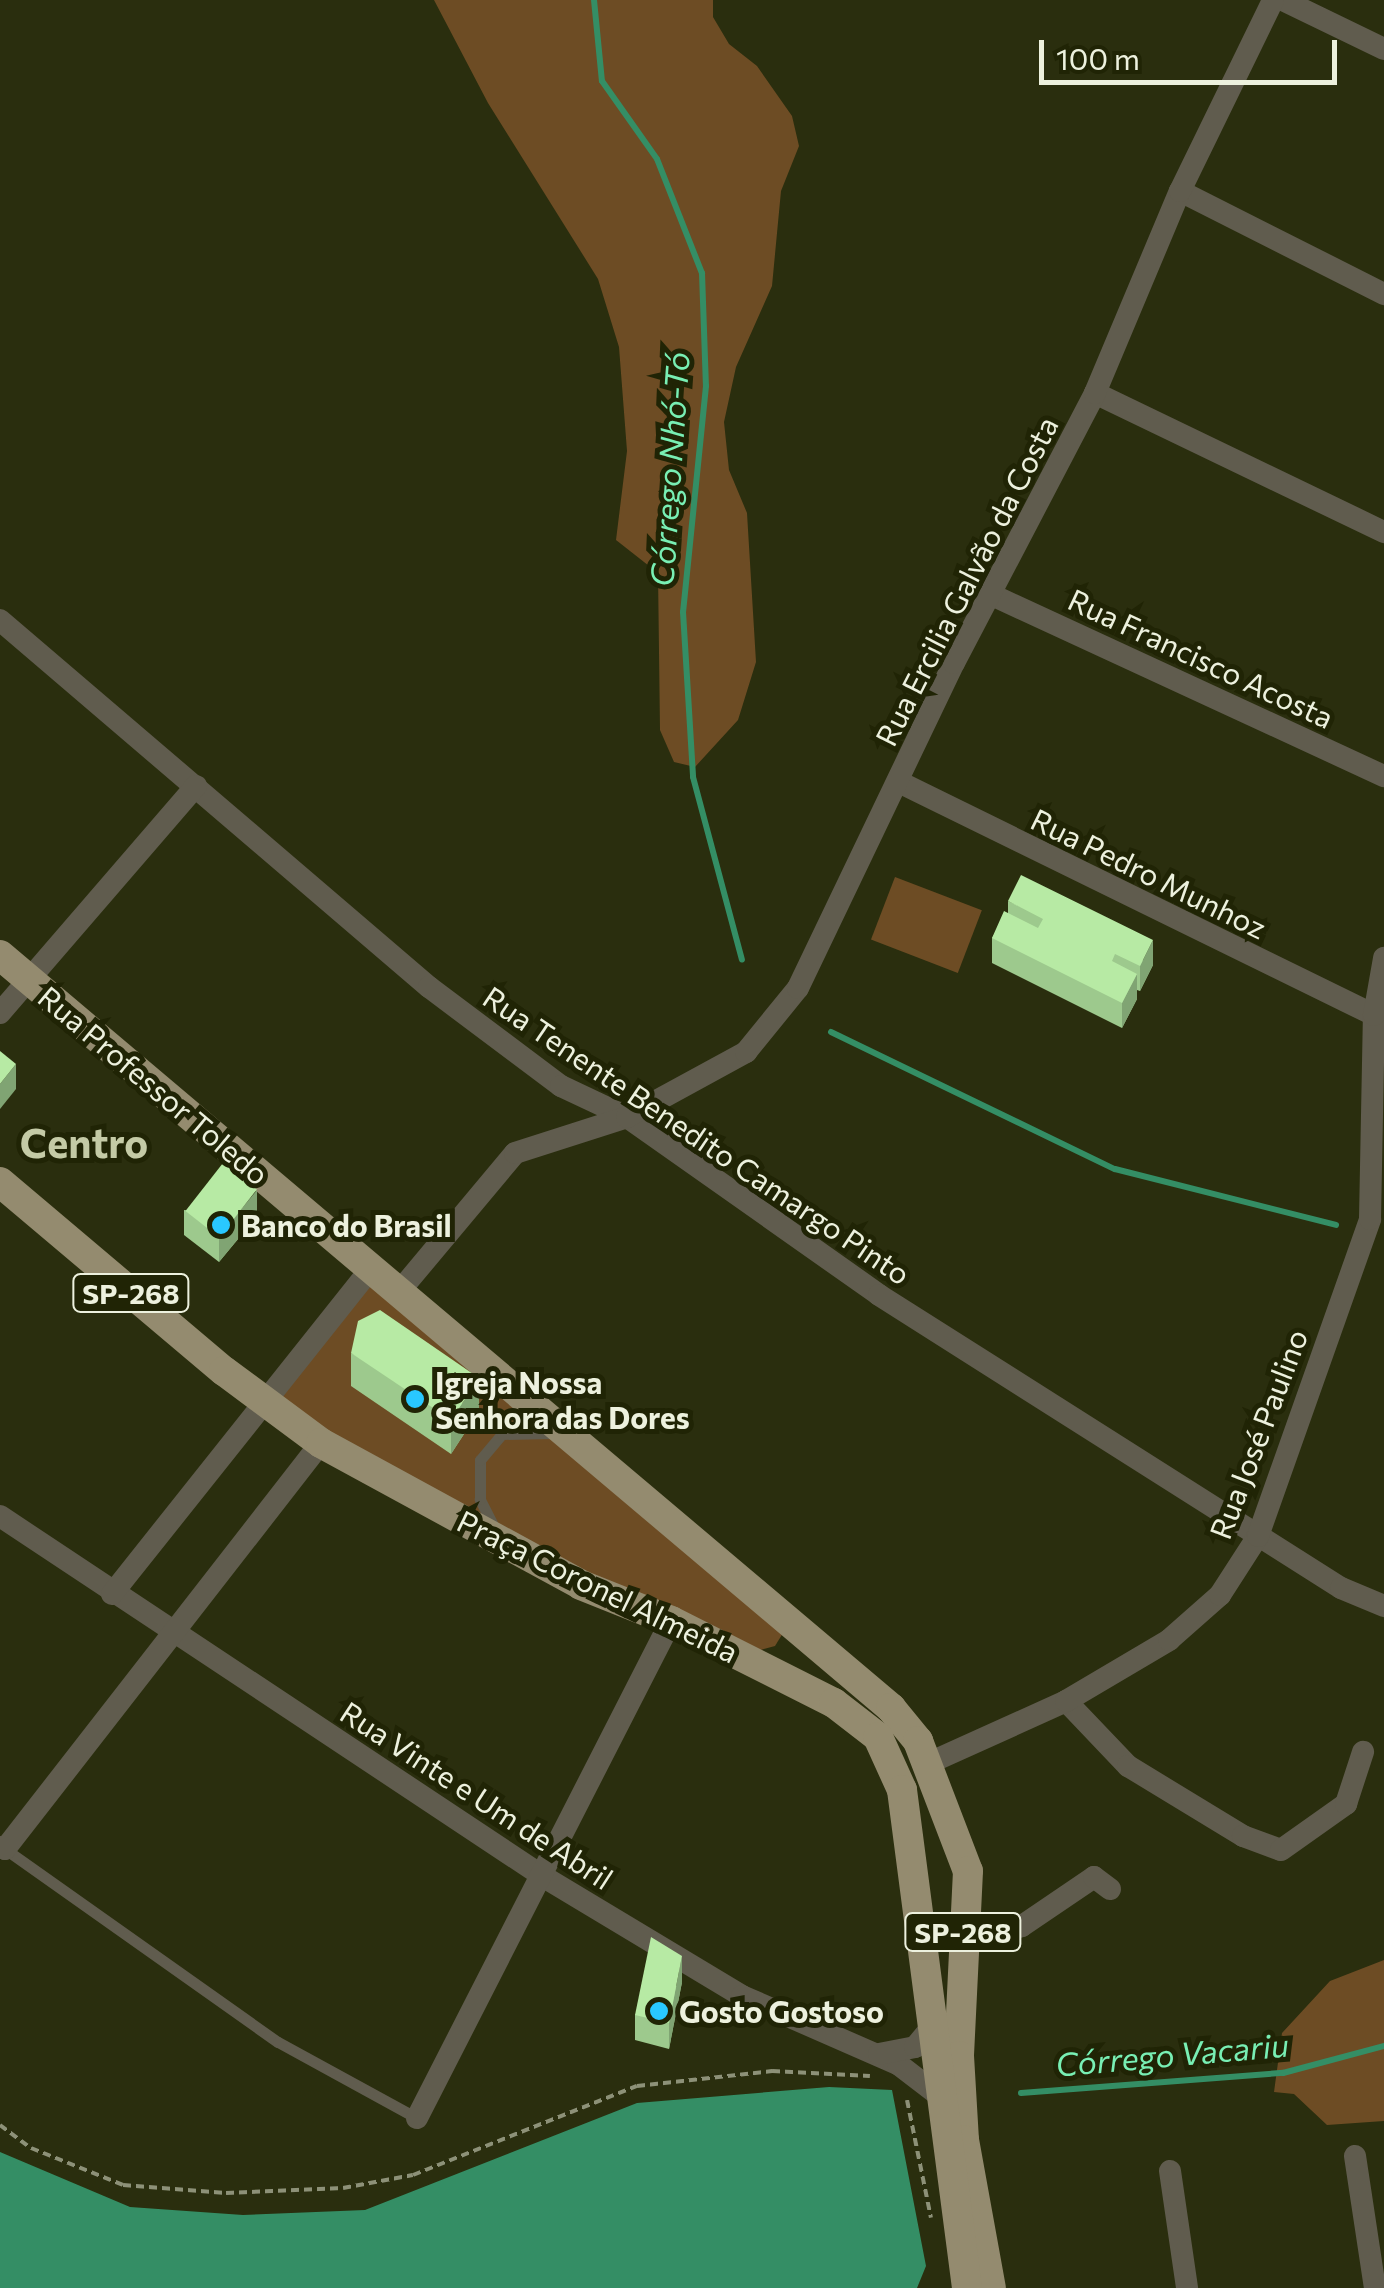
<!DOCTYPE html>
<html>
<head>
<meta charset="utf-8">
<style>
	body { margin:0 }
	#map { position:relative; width:1384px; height:2288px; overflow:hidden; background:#2a2e0e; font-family:Commissioner,sans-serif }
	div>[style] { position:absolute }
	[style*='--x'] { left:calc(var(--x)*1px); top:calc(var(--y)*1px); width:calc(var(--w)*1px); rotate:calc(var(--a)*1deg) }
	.green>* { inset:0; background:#6d4c24; transform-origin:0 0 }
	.water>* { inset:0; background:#348e65 }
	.stream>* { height:6px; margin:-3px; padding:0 3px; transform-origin:3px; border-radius:3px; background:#348e65 }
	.path>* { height:4px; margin-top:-2px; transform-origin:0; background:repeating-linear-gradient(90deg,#8d9178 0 8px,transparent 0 13px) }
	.service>* { height:11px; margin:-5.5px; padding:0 5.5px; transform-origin:5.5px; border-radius:5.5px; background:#605c4e }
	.minor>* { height:22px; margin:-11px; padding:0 11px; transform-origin:11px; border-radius:11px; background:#605c4e }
	.primary>* { height:30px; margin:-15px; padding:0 15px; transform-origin:15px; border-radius:15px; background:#948b6f }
	.wall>* { inset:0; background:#9dc98d }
	.shaded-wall>* { inset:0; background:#80a473 }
	.building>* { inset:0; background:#b7eaa4; transform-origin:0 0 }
	.dots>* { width:28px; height:28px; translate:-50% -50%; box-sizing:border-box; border:5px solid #202405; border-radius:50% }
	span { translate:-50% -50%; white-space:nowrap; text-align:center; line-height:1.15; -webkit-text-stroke:10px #202405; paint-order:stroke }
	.shield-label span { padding:2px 8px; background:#202405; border:2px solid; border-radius:8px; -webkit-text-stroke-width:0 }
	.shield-label { font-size:28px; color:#edf1de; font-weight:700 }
	.street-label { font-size:30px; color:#edf1de }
	.poi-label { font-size:30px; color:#edf1de; font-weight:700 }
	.left { translate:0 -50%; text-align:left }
	.water-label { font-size:32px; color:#78efb4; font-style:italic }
	.district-label { font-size:40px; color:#c4caa6; font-weight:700 }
	.scale { position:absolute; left:1039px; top:40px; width:298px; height:45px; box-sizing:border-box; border:5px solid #edf1de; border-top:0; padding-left:12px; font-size:30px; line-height:35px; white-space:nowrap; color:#edf1de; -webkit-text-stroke:8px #202405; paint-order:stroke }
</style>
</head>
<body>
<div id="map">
	<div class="green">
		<i style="clip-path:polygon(434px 0,713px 0,713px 17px,729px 44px,757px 66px,792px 116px,799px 146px,781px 191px,772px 286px,736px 367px,724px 422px,729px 470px,747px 513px,756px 662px,738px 720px,695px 767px,674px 762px,660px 730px,658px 573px,616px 540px,627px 451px,619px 347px,598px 279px,488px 103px)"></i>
		<i style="left:895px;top:877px;width:93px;height:67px;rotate:21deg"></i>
		<i style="clip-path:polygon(372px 1275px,783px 1633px,775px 1646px,757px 1651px,657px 1611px,271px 1400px)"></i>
		<i style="clip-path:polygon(1384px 1960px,1384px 2121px,1327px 2125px,1294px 2094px,1274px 2092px,1282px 2033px,1330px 1981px)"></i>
	</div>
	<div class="water">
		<i style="clip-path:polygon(829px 2087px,892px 2090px,926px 2266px,917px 2288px,0 2288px,0 2152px,130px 2207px,243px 2215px,365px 2210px,637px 2103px)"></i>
	</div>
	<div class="stream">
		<i style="--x:594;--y:0;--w:81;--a:84.4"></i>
		<i style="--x:602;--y:81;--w:95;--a:54.8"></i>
		<i style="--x:657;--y:159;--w:123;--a:68.5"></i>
		<i style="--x:702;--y:273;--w:113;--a:88"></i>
		<i style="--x:706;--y:386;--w:227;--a:95.8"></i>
		<i style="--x:683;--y:612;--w:165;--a:86.5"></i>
		<i style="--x:693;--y:777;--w:189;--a:75"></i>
		<i style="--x:831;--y:1032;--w:315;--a:25.8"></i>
		<i style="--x:1115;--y:1169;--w:228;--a:14.2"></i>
		<i style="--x:1021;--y:2093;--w:263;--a:-4.4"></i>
		<i style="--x:1283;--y:2073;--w:105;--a:-15"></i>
	</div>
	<div class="path">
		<i style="--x:907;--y:2100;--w:120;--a:78.5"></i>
		<i style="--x:0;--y:2125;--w:39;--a:37"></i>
		<i style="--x:31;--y:2148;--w:99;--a:21.9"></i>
		<i style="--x:123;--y:2185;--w:103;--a:4.4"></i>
		<i style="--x:226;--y:2193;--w:117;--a:-2.4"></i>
		<i style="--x:343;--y:2188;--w:71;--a:-10.5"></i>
		<i style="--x:413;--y:2175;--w:241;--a:-21.7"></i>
		<i style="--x:637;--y:2086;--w:136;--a:-6.3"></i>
		<i style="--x:772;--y:2071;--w:98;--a:2.9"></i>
	</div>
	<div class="service">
		<i style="--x:496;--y:1531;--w:36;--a:-117"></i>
		<i style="--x:480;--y:1499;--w:39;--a:-90"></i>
		<i style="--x:480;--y:1460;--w:34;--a:-50"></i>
		<i style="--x:502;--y:1434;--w:50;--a:-1.1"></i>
		<i style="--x:5;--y:1849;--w:334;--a:35.3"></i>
		<i style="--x:278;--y:2042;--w:158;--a:28.7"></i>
	</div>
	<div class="minor">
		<i style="--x:1283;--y:0;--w:112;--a:25.9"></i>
		<i style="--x:1180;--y:191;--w:229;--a:26.8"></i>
		<i style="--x:1095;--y:393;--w:321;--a:25.7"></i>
		<i style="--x:992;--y:595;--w:432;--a:24.8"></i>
		<i style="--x:0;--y:620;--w:565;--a:40.55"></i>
		<i style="--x:429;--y:987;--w:165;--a:36.9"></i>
		<i style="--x:561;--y:1086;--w:73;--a:25.2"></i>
		<i style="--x:627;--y:1117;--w:309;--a:35.2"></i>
		<i style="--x:879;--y:1295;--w:547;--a:32.38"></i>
		<i style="--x:1341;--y:1588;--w:47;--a:22.7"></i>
		<i style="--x:899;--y:782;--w:529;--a:26.13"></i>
		<i style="--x:0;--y:1013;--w:300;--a:-49.2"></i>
		<i style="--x:398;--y:1293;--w:182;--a:-50.1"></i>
		<i style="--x:515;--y:1153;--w:118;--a:-17.8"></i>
		<i style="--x:627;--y:1117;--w:136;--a:-28.6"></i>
		<i style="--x:746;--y:1052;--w:82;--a:-50.9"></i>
		<i style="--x:798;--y:988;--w:361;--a:-64.4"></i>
		<i style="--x:954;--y:663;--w:305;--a:-62.4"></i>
		<i style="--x:1095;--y:393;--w:219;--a:-67.2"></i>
		<i style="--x:1180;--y:191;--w:212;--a:-64"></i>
		<i style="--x:0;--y:1516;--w:653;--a:33.57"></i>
		<i style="--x:544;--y:1877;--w:231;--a:31"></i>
		<i style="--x:742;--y:1996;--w:170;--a:23.6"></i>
		<i style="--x:898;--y:2064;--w:49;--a:37.6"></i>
		<i style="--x:112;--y:1594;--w:416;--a:-51.5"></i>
		<i style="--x:1066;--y:1701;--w:90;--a:46.4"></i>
		<i style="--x:1128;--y:1766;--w:135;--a:31.3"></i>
		<i style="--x:1243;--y:1836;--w:40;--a:20.2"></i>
		<i style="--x:1281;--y:1850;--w:80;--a:-35.3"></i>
		<i style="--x:1346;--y:1804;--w:55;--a:-71.9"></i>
		<i style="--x:929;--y:1763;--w:150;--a:-24.3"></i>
		<i style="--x:1066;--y:1701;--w:120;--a:-30.6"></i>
		<i style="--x:1169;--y:1640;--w:68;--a:-41.4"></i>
		<i style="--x:1220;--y:1595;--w:70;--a:-57.2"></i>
		<i style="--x:1258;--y:1536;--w:336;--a:-70.5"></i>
		<i style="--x:1370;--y:1219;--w:204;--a:-88.9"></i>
		<i style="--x:1374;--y:1015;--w:58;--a:-80"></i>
		<i style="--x:0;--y:1847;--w:5;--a:22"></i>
		<i style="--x:5;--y:1849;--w:514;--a:-52.11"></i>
		<i style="--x:962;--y:1943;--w:62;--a:-15.8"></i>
		<i style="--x:1022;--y:1926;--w:87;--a:-34.2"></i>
		<i style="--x:1094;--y:1877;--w:20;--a:37"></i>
		<i style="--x:879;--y:2054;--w:37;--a:-11"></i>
		<i style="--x:915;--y:2047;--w:35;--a:-50"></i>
		<i style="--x:417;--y:2118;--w:558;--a:-62.93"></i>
		<i style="--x:1355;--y:2156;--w:134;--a:81.4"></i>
		<i style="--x:1170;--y:2171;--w:118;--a:81.7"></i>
	</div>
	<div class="primary">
		<i style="--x:0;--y:955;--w:1167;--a:40.2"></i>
		<i style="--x:891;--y:1708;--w:43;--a:50.7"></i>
		<i style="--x:918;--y:1741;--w:139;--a:69"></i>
		<i style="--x:968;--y:1871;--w:185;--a:92.8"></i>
		<i style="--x:959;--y:2056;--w:84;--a:86.6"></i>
		<i style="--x:964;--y:2140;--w:150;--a:79.7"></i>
		<i style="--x:0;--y:1182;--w:293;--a:40.2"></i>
		<i style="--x:224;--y:1371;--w:121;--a:36.6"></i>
		<i style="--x:321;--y:1443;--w:296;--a:28.6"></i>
		<i style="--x:581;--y:1585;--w:97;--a:21.8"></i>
		<i style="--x:671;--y:1621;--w:182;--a:26.7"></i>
		<i style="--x:834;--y:1703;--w:56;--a:37.7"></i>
		<i style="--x:878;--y:1737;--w:58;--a:65.6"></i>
		<i style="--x:902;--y:1790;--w:502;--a:82.56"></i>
	</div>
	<div class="wall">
		<i style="clip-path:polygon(1008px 901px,1153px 965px,1140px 991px,1137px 990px,1137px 999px,1122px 1028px,992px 963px,992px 938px,1008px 913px)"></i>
		<i style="clip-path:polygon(184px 1210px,257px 1216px,219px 1262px,184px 1235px)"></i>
		<i style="clip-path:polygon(351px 1353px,479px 1411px,451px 1454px,351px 1386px)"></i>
		<i style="clip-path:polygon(682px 1982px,669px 2049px,635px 2040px,635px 2015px)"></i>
	</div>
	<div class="shaded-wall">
		<i style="clip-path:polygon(1153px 940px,1153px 965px,1140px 991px,1140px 966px)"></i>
		<i style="clip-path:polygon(1137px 974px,1137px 999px,1122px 1028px,1122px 1003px)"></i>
		<i style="clip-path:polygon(16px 1064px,16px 1089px,0 1109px,0 1084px)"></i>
		<i style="clip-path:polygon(257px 1190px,257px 1216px,219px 1262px,219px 1236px)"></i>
		<i style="clip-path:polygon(479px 1378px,479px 1411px,451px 1454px,451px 1420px)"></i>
		<i style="clip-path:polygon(682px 1956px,682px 1982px,669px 2049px,669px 2023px)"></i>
	</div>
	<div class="building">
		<i style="clip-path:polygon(1021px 875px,1153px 940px,1140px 966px,1115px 954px,1112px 961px,1137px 974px,1122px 1003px,992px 938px,1004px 911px,1038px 928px,1043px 919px,1008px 901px)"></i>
		<i style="clip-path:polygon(0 1051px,16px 1064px,0 1084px)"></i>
		<i style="left:223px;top:1163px;width:43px;height:61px;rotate:38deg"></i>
		<i style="clip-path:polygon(380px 1310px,479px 1378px,451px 1420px,351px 1353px,358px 1321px)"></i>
		<i style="clip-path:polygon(651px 1937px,682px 1956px,669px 2023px,635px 2015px)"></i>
	</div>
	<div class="dots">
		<i style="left:221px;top:1225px;background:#29c8ff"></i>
		<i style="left:415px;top:1399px;background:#29c8ff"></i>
		<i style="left:659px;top:2011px;background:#29c8ff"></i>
	</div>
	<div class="shield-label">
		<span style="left:131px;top:1293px">SP-268</span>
		<span style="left:963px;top:1932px">SP-268</span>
	</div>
	<div class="street-label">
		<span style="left:966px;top:581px;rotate:-63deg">Rua Ercilia Galvão da Costa</span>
		<span style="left:1201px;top:658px;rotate:25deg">Rua Francisco Acosta</span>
		<span style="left:1149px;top:873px;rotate:26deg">Rua Pedro Munhoz</span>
		<span style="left:154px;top:1085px;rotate:40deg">Rua Professor Toledo</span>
		<span style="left:697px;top:1135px;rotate:34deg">Rua Tenente Benedito Camargo Pinto</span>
		<span style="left:1258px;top:1434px;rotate:-69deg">Rua José Paulino</span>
		<span style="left:598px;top:1586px;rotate:26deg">Praça Coronel Almeida</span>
		<span style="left:477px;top:1795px;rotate:33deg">Rua Vinte e Um de Abril</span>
	</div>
	<div class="poi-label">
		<span class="left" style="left:241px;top:1225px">Banco do Brasil</span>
		<span class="left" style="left:435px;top:1399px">Igreja Nossa<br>Senhora das Dores</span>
		<span class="left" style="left:679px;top:2011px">Gosto Gostoso</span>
	</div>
	<div class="water-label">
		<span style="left:669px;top:469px;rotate:-86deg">Córrego Nhó-Tó</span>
		<span style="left:1172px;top:2054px;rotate:-5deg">Córrego Vacariu</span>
	</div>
	<div class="district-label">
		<span style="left:84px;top:1142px">Centro</span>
	</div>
	<div class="scale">100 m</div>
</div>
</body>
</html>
